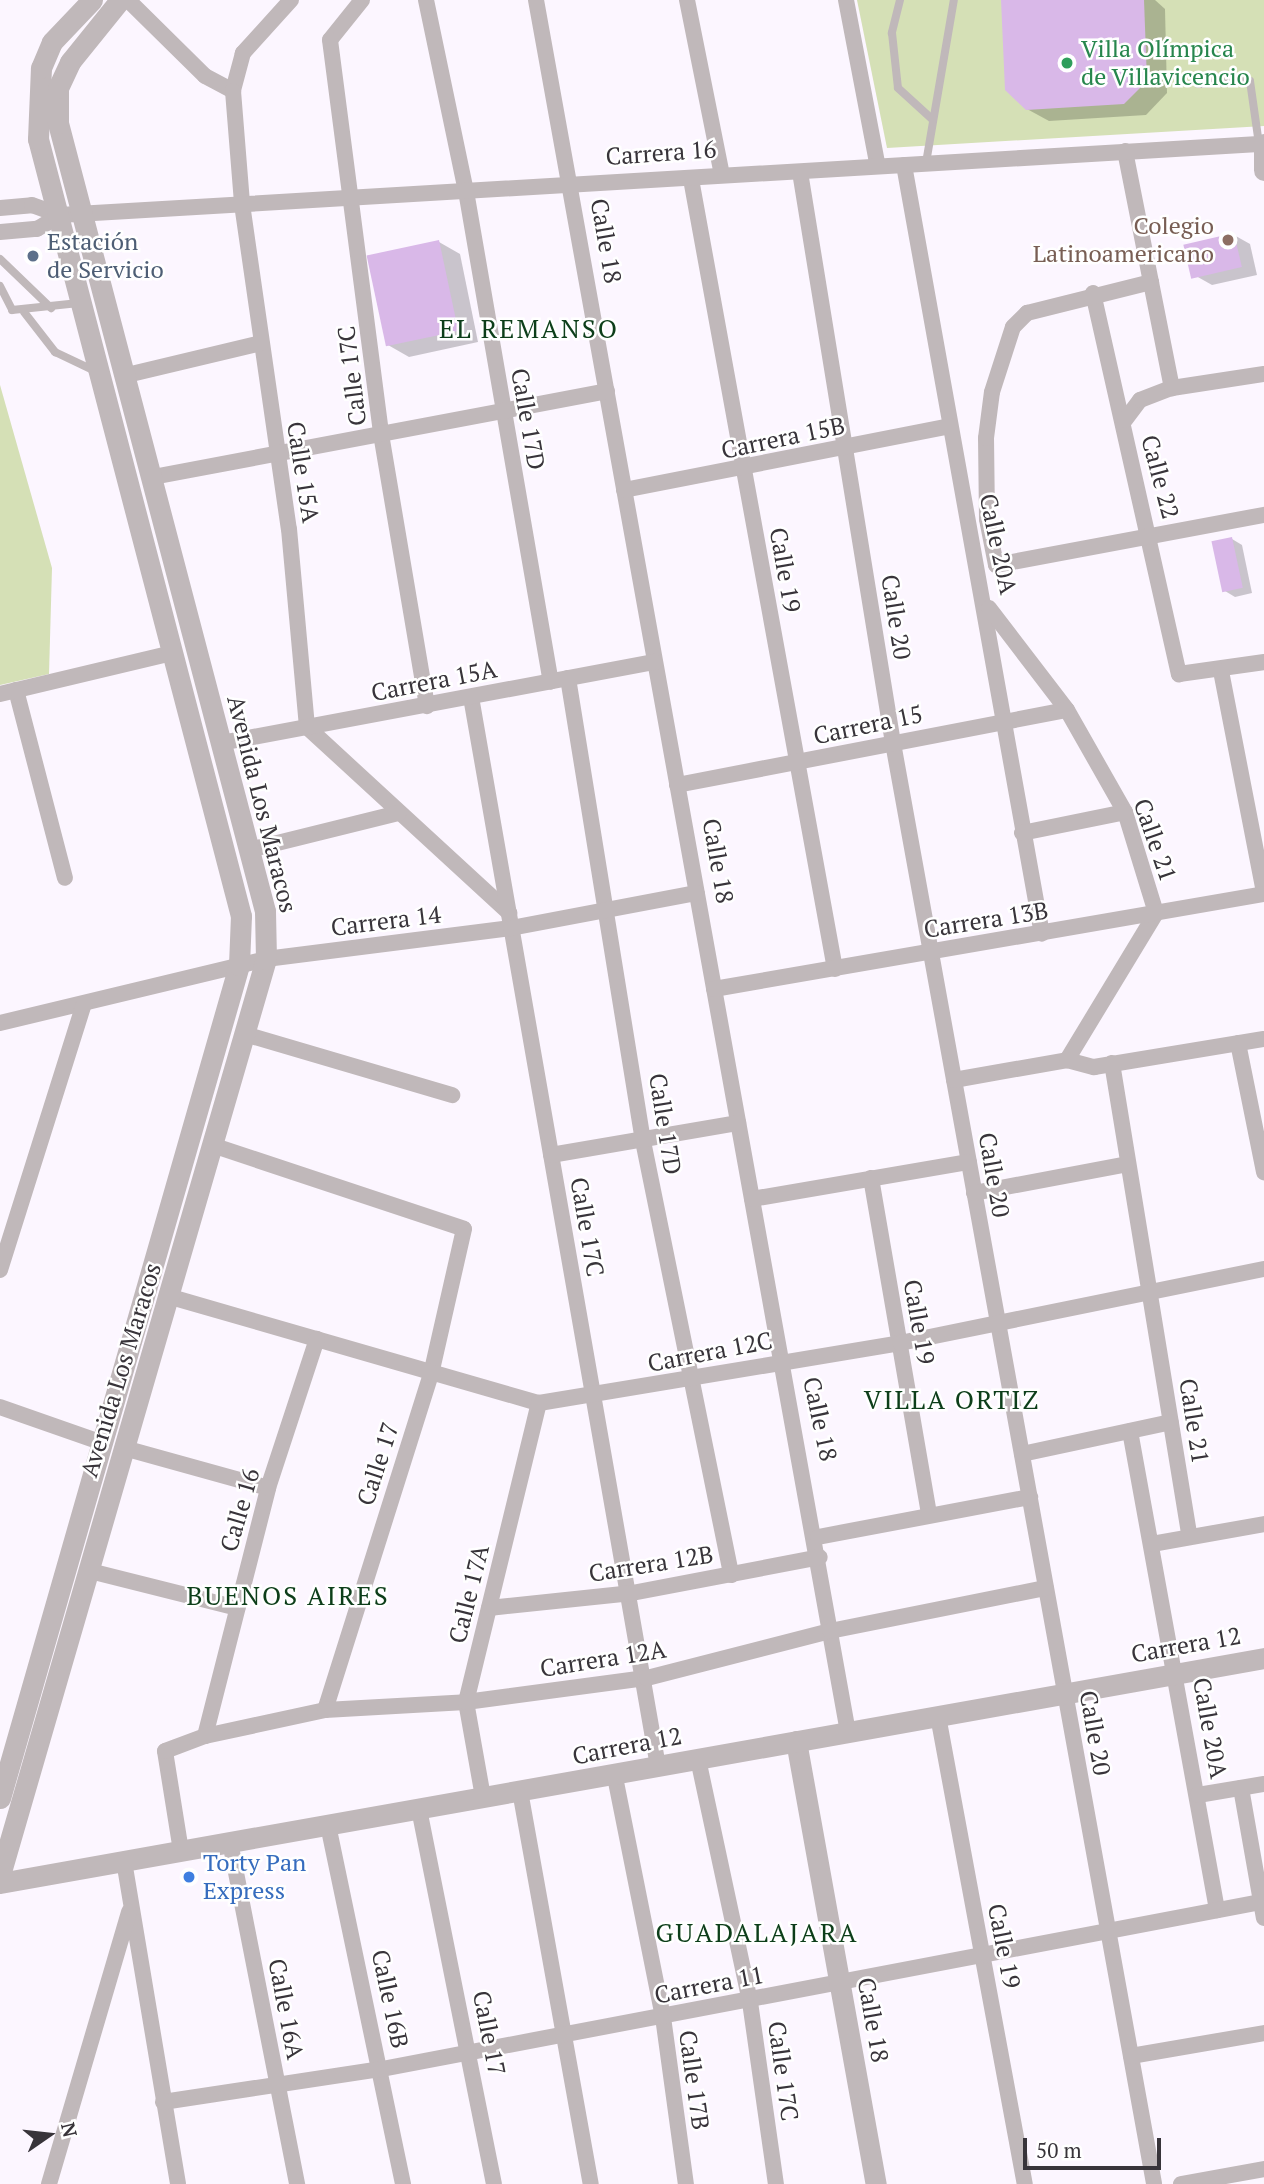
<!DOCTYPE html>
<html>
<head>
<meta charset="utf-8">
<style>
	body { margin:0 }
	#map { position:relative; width:1264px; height:2184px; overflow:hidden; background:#fcf6ff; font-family:"PT Serif",serif }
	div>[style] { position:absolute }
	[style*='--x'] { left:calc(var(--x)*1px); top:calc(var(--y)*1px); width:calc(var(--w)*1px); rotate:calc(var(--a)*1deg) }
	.green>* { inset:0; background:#d5e0b6 }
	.shadow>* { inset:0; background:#0003 }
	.building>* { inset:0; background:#d9b8e8; transform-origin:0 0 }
	.service>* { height:8px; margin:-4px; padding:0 4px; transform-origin:4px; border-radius:4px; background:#c0b8ba }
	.minor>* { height:16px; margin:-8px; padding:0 8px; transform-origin:8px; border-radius:8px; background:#c0b8ba }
	.tertiary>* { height:21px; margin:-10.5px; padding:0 10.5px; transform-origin:10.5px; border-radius:10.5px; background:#c0b8ba }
	.dots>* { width:19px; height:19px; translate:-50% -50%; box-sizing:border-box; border:4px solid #fff; border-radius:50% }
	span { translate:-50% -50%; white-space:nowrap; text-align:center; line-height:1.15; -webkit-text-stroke:5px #fff; paint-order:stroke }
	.leisure-label { font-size:24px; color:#27864d }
	.left { translate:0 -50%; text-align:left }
	.street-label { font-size:24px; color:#38343a }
	.education-label { font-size:24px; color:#785e54 }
	.right { translate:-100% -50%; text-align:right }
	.service-label { font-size:24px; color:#4e5e75 }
	.shop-label { font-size:24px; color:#366cbe }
	.neighbourhood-label { font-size:26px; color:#0d3e1a; letter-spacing:2px }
	.north { position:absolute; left:14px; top:2100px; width:70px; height:70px; -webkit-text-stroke:5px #fff; paint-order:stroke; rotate:76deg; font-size:19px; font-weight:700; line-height:28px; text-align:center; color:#38343a }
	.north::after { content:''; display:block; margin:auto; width:24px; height:32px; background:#38343a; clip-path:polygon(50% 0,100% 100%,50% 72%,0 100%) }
	.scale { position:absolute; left:1023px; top:2138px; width:138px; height:32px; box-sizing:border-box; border:4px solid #38343a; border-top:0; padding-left:9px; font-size:21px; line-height:24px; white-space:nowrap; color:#38343a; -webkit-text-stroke:5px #fff; paint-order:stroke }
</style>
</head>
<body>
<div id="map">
	<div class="green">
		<i style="clip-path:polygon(857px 0,1264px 0,1264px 126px,887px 148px)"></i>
		<i style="clip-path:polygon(0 385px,52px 568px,49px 674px,0 685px)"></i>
	</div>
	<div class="shadow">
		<i style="clip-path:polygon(1003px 0,1155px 0,1165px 9px,1167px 93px,1146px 115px,1049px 121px,1027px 109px)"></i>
		<i style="clip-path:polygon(1234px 235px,1250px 244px,1257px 275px,1212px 285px,1196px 276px)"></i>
		<i style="clip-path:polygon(439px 242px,460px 254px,478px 342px,409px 357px,388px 345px)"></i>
		<i style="clip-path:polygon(1232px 539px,1242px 545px,1252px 593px,1235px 597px,1225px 591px)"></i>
	</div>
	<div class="building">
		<i style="clip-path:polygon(1001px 0,1144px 0,1147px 81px,1124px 104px,1026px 110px,1005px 90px)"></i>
		<i style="left:1234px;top:233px;width:35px;height:52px;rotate:77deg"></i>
		<i style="left:439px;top:240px;width:93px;height:74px;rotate:78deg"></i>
		<i style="left:1232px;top:537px;width:52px;height:21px;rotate:78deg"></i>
	</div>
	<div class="service">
		<i style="--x:900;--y:0;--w:34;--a:104"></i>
		<i style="--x:892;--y:33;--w:55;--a:83.8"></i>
		<i style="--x:898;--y:88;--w:46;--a:42.4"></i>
		<i style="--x:1198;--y:84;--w:52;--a:-3.3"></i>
		<i style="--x:1250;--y:81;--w:64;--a:81.9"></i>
		<i style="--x:926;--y:163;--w:165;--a:-80.3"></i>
		<i style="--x:0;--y:259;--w:71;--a:43.9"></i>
		<i style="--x:0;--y:286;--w:27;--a:63"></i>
		<i style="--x:12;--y:310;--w:67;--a:-6"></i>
		<i style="--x:24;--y:312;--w:51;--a:52.2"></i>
		<i style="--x:55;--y:352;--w:44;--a:25.4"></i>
	</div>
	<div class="minor">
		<i style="--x:128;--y:0;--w:108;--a:44.6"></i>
		<i style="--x:205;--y:76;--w:32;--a:28"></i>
		<i style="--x:291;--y:0;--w:72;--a:132.2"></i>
		<i style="--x:243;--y:53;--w:39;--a:105"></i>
		<i style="--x:233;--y:91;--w:113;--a:85.4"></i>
		<i style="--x:242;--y:204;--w:328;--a:81.8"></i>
		<i style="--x:289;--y:529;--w:199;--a:84.8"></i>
		<i style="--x:307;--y:727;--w:275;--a:42.6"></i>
		<i style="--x:362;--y:0;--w:51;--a:128.7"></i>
		<i style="--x:330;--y:40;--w:397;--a:82.6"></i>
		<i style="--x:381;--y:434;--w:276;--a:80.4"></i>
		<i style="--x:426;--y:0;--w:195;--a:78.2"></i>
		<i style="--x:466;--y:191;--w:498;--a:80.2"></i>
		<i style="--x:536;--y:0;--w:1760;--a:79.79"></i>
		<i style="--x:687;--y:0;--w:178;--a:78.7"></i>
		<i style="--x:846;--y:0;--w:166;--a:79.2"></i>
		<i style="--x:1125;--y:151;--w:242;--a:78.8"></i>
		<i style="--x:904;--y:165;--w:781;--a:79.83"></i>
		<i style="--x:800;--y:172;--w:579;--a:80.75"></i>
		<i style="--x:893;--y:743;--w:1464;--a:79.73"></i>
		<i style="--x:691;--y:179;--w:803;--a:79.67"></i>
		<i style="--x:0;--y:208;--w:32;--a:-5"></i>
		<i style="--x:32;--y:205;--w:30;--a:20"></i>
		<i style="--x:60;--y:215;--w:1201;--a:-3.39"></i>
		<i style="--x:0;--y:232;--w:37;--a:-5"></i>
		<i style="--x:37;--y:229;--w:27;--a:-31"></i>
		<i style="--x:1093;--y:293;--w:391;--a:77.3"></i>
		<i style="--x:1179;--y:674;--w:86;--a:-8"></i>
		<i style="--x:127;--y:375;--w:138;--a:-13.4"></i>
		<i style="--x:1125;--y:420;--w:25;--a:-53"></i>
		<i style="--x:1140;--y:400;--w:34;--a:-21"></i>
		<i style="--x:1172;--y:388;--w:93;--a:-8.7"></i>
		<i style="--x:153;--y:477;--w:462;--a:-10.7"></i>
		<i style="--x:624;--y:490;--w:332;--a:-11.1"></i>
		<i style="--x:996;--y:565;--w:47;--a:-101.1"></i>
		<i style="--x:987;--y:519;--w:81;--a:-90.7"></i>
		<i style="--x:986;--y:438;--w:46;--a:-82.6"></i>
		<i style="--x:992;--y:392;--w:68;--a:-72.1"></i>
		<i style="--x:1013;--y:327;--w:20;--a:-45"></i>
		<i style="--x:1027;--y:313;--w:128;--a:-14"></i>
		<i style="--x:996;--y:565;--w:273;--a:-10.6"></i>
		<i style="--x:989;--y:608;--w:128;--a:52.6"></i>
		<i style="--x:1067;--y:710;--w:117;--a:60.4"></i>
		<i style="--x:1125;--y:812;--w:106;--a:72.9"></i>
		<i style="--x:1156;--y:913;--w:172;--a:121.2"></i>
		<i style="--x:1221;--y:671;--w:225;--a:79"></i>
		<i style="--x:568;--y:678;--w:469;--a:80.8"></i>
		<i style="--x:643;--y:1141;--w:443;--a:78.5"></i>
		<i style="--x:16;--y:690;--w:194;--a:75.4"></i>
		<i style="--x:0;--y:694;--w:177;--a:-13.4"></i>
		<i style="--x:471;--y:697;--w:1085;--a:80.08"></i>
		<i style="--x:221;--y:743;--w:441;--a:-10.6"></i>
		<i style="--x:677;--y:785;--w:397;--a:-10.9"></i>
		<i style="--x:1022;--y:833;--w:105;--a:-11.5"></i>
		<i style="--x:249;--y:850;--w:154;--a:-13.9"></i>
		<i style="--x:714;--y:989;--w:558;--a:-9.8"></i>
		<i style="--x:0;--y:1023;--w:274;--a:-13.5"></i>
		<i style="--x:266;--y:959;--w:247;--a:-7.2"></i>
		<i style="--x:511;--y:928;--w:189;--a:-10.7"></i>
		<i style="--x:248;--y:1035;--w:213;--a:16.4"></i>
		<i style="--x:1238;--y:1043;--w:132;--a:78.6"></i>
		<i style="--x:1112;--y:1063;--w:480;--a:80.7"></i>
		<i style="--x:954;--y:1080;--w:115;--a:-10"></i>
		<i style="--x:1067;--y:1060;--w:28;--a:15"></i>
		<i style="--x:1094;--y:1067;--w:172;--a:-9.4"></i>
		<i style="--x:215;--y:1146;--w:262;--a:18.4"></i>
		<i style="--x:464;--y:1229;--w:149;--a:102.8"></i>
		<i style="--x:431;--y:1374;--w:352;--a:107.5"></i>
		<i style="--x:551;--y:1155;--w:190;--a:-9.7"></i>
		<i style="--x:871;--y:1178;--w:342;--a:80.2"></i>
		<i style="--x:974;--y:1193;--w:156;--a:-10.7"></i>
		<i style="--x:752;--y:1199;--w:220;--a:-9.7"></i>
		<i style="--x:0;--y:1270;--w:279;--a:-72.5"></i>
		<i style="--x:171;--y:1297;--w:383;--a:16.1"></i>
		<i style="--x:539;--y:1403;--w:366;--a:-9.4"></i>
		<i style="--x:900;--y:1343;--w:371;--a:-11.5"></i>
		<i style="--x:0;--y:1407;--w:106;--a:19.3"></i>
		<i style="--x:1130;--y:1431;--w:487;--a:79.7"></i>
		<i style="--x:124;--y:1448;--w:149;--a:15.5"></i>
		<i style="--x:1022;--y:1454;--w:152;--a:-12.1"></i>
		<i style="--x:818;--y:1537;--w:216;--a:-10.7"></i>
		<i style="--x:1152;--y:1544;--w:114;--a:-10.1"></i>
		<i style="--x:90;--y:1571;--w:152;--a:14.1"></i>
		<i style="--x:489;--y:1608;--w:144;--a:-6"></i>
		<i style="--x:632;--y:1593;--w:191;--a:-10.8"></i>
		<i style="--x:938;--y:1716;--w:476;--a:79.5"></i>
		<i style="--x:205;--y:1736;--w:256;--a:-75.7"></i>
		<i style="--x:268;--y:1488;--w:157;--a:-71.8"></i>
		<i style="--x:698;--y:1759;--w:249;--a:77.9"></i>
		<i style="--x:750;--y:2002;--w:184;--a:81.9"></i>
		<i style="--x:615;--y:1777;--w:245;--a:78.7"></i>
		<i style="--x:663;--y:2017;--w:169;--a:82.2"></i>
		<i style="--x:1241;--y:1788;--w:132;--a:80"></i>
		<i style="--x:520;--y:1791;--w:399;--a:79.8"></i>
		<i style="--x:1198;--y:1795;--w:67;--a:-9.5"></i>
		<i style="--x:483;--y:1797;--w:97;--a:-100.1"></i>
		<i style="--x:466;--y:1702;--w:308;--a:-76.3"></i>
		<i style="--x:419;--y:1809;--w:382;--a:78.7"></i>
		<i style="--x:328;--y:1825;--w:367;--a:78.2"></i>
		<i style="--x:230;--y:1842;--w:349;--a:78.9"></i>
		<i style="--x:181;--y:1851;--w:101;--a:-99.1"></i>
		<i style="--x:165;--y:1751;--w:43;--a:-20.6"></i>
		<i style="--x:205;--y:1736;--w:123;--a:-12.2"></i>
		<i style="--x:325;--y:1710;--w:141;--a:-3.2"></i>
		<i style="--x:466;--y:1702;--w:183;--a:-7.6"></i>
		<i style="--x:647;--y:1678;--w:189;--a:-14.4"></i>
		<i style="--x:830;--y:1631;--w:220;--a:-11.3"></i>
		<i style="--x:124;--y:1861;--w:327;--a:80.5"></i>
		<i style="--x:1131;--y:2056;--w:135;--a:-9.8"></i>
		<i style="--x:163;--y:2102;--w:221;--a:-8.6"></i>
		<i style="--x:382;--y:2069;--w:895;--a:-10.76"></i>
		<i style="--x:49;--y:2184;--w:284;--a:-73.6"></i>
		<i style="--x:1181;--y:2184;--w:84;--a:-10.2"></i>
	</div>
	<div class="tertiary">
		<i style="--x:1264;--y:144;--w:26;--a:90"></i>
		<i style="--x:796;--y:1741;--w:450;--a:79.8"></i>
		<i style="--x:0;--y:1798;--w:867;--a:-73.99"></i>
		<i style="--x:239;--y:965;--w:49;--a:-87.7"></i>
		<i style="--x:241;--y:916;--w:803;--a:-104.64"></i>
		<i style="--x:38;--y:139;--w:71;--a:-87.6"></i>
		<i style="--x:41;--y:68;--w:28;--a:-67"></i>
		<i style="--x:52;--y:42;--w:58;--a:-46.4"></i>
		<i style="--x:0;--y:1875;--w:954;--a:-73.81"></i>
		<i style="--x:266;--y:959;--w:48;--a:-91.2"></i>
		<i style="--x:265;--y:911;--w:815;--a:-104.72"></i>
		<i style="--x:58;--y:123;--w:35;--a:-90"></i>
		<i style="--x:58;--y:88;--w:29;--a:-65"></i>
		<i style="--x:70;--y:62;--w:80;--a:-51.1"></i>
		<i style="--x:0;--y:1883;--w:1284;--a:-10.09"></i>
	</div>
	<div class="dots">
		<i style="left:1067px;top:63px;background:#2e9e5b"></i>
		<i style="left:1228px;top:240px;background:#8d6e63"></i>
		<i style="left:33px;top:256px;background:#5c6f8a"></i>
		<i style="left:189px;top:1877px;background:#3f7fe0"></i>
	</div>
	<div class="leisure-label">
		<span class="left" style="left:1081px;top:63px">Villa Olímpica<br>de Villavicencio</span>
	</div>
	<div class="street-label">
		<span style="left:661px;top:153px;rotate:-4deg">Carrera 16</span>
		<span style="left:606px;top:241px;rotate:80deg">Calle 18</span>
		<span style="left:352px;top:376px;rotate:-97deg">Calle 17C</span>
		<span style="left:528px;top:419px;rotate:80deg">Calle 17D</span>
		<span style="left:783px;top:438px;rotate:-12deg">Carrera 15B</span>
		<span style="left:303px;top:472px;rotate:81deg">Calle 15A</span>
		<span style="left:1160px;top:477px;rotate:75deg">Calle 22</span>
		<span style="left:998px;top:544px;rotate:78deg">Calle 20A</span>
		<span style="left:785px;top:570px;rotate:80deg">Calle 19</span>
		<span style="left:896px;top:617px;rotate:81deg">Calle 20</span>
		<span style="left:434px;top:681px;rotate:-11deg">Carrera 15A</span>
		<span style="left:868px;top:725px;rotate:-12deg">Carrera 15</span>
		<span style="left:262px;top:804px;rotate:76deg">Avenida Los Maracos</span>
		<span style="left:1155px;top:840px;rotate:71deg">Calle 21</span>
		<span style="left:718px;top:861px;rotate:80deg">Calle 18</span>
		<span style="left:986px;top:920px;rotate:-9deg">Carrera 13B</span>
		<span style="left:386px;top:921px;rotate:-7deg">Carrera 14</span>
		<span style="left:665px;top:1124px;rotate:81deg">Calle 17D</span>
		<span style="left:994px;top:1175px;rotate:80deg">Calle 20</span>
		<span style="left:587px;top:1227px;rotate:80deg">Calle 17C</span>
		<span style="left:919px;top:1322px;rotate:80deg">Calle 19</span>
		<span style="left:710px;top:1352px;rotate:-11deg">Carrera 12C</span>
		<span style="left:121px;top:1370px;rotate:-73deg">Avenida Los Maracos</span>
		<span style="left:820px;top:1419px;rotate:78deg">Calle 18</span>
		<span style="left:1194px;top:1421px;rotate:81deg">Calle 21</span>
		<span style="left:378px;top:1464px;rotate:-72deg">Calle 17</span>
		<span style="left:240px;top:1510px;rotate:-74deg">Calle 16</span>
		<span style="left:651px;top:1564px;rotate:-9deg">Carrera 12B</span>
		<span style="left:469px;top:1594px;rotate:-76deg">Calle 17A</span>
		<span style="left:1186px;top:1645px;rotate:-10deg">Carrera 12</span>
		<span style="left:603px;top:1659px;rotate:-9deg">Carrera 12A</span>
		<span style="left:1210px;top:1728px;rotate:80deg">Calle 20A</span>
		<span style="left:1095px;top:1733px;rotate:80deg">Calle 20</span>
		<span style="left:627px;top:1746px;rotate:-11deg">Carrera 12</span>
		<span style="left:1004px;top:1946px;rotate:79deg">Calle 19</span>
		<span style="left:709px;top:1985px;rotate:-11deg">Carrera 11</span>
		<span style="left:390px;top:1999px;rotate:78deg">Calle 16B</span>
		<span style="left:286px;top:2009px;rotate:79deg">Calle 16A</span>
		<span style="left:873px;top:2020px;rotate:80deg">Calle 18</span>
		<span style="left:489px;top:2033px;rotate:79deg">Calle 17</span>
		<span style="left:783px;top:2071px;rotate:82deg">Calle 17C</span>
		<span style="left:694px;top:2080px;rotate:82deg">Calle 17B</span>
	</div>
	<div class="education-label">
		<span class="right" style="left:1214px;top:240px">Colegio<br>Latinoamericano</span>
	</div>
	<div class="service-label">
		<span class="left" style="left:47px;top:256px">Estación<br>de Servicio</span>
	</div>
	<div class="shop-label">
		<span class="left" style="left:203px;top:1877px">Torty Pan<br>Express</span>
	</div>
	<div class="neighbourhood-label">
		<span style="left:529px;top:329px">EL REMANSO</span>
		<span style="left:952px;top:1400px">VILLA ORTIZ</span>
		<span style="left:288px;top:1596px">BUENOS AIRES</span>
		<span style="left:757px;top:1933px">GUADALAJARA</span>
	</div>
	<div class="north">N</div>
	<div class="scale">50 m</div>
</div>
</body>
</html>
